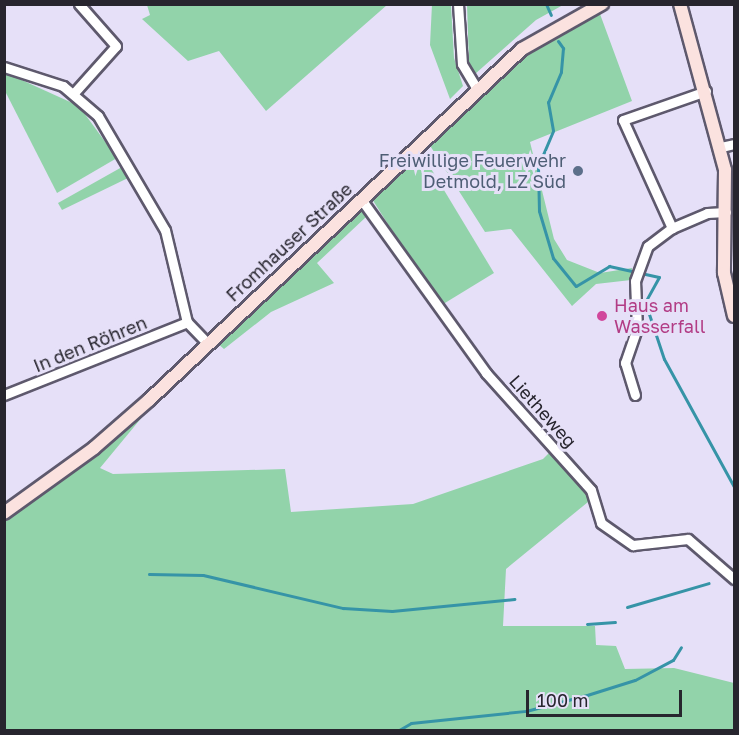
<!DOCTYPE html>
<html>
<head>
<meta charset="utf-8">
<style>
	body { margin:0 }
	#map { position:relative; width:739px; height:735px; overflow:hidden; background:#e6e0f8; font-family:"Golos Text",sans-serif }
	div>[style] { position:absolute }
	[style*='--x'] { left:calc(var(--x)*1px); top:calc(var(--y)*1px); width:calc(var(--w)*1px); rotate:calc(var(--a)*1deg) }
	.green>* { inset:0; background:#92d3aa }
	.stream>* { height:3px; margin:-1.5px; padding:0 1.5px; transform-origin:1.5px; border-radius:1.5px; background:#3694a7 }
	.roads { filter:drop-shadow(2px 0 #5e596d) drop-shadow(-2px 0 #5e596d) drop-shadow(0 2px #5e596d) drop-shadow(0 -2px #5e596d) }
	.street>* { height:9px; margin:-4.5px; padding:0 4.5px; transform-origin:4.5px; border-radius:4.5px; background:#fff }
	.secondary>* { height:12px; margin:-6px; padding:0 6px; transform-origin:6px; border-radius:6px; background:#fbe2df }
	.dots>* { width:16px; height:16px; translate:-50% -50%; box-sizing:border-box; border:3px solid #e6e0f8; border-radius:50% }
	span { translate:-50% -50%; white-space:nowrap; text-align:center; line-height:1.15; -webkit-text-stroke:6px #e6e0f8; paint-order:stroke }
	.service-label { font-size:18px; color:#4e5e75 }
	.right { translate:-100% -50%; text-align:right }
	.street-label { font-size:18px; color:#27252e }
	.hotel-label { font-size:18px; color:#b23c85 }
	.left { translate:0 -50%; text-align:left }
	.frame { position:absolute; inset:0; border:6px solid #27252e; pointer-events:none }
	.scale { position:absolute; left:526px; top:690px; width:156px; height:27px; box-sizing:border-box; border:3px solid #27252e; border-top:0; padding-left:8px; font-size:18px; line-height:21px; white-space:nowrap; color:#27252e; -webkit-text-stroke:4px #e6e0f8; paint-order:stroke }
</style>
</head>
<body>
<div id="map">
	<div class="green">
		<i style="clip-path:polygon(432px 4px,451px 5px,454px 58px,463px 86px,450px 99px,430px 45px)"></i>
		<i style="clip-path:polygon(147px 5px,147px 4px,387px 5px,266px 111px,219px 51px,188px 61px,142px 19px,150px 15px)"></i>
		<i style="clip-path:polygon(467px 5px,467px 4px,563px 5px,536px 20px,475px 74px,469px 62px)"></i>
		<i style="clip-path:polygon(600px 14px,632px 101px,530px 142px,554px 239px,567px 260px,600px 273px,632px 268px,631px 280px,596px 284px,572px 306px,511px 229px,485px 232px,429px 144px,529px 51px)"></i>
		<i style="clip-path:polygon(4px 72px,79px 106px,117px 158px,57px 193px,5px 91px)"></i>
		<i style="clip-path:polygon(421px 152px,494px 273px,440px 306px,372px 199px)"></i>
		<i style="clip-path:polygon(122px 167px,128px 178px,62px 210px,58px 203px)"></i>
		<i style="clip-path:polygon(360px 208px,366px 217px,317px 263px,334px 283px,271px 312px,224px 349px,217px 343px)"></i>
		<i style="clip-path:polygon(143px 416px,100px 468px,113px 474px,285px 469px,291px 512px,413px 504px,543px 459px,551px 451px,589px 494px,588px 502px,506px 569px,503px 626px,595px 626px,596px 645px,616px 646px,625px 669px,674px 668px,734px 683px,734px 730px,5px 730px,5px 522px)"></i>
	</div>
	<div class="stream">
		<i style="--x:546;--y:4;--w:12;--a:66"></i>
		<i style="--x:558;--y:41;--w:9;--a:54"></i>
		<i style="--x:563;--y:48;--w:24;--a:95"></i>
		<i style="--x:561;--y:72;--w:33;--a:113"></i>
		<i style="--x:548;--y:102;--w:29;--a:80"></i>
		<i style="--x:553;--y:131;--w:39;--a:113"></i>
		<i style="--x:538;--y:167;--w:44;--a:88.7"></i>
		<i style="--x:539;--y:211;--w:49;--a:73.4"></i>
		<i style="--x:553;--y:258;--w:36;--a:51"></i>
		<i style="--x:576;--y:286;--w:39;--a:-31"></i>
		<i style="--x:609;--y:266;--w:51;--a:12.4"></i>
		<i style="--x:659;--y:277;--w:29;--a:119"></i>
		<i style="--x:645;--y:302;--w:60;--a:71.6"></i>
		<i style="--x:664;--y:359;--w:146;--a:61.3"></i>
		<i style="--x:149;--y:574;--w:54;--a:1.1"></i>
		<i style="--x:203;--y:575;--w:144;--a:13.3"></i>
		<i style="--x:343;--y:608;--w:49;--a:3.5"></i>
		<i style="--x:392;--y:611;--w:123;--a:-5.6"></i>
		<i style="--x:627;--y:607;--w:85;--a:-16.3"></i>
		<i style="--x:587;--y:624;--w:28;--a:-4"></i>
		<i style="--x:399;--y:730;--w:14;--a:-30"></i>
		<i style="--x:411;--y:723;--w:116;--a:-6"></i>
		<i style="--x:526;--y:711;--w:63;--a:-14.7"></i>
		<i style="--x:587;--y:695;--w:50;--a:-17.4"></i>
		<i style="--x:635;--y:680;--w:43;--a:-27.8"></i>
		<i style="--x:673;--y:660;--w:15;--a:-58"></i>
	</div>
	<div class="roads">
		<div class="street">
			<i style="--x:458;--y:4;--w:60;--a:86.2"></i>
			<i style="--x:462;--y:64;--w:29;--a:59"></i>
			<i style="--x:4;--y:67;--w:62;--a:17.9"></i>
			<i style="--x:63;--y:86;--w:46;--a:40.6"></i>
			<i style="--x:98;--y:116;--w:132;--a:59.6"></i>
			<i style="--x:165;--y:230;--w:95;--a:76.6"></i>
			<i style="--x:187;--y:322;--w:30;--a:46"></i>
			<i style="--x:706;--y:91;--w:88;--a:160.7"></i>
			<i style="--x:623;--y:120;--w:119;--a:65.6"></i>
			<i style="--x:672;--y:228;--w:38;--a:-23"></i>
			<i style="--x:707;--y:213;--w:19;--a:-3"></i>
			<i style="--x:73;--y:94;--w:64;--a:-48.1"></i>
			<i style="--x:116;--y:46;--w:56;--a:-131.4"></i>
			<i style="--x:721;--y:147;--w:13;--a:-13"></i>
			<i style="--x:361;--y:199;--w:214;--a:54.3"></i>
			<i style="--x:486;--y:373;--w:157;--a:48.1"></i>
			<i style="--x:591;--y:490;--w:34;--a:73"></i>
			<i style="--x:601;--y:523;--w:39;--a:35"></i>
			<i style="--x:633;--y:545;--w:55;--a:-6.2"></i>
			<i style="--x:688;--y:539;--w:61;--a:41"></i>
			<i style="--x:4;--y:395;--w:197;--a:-21.7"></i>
			<i style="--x:635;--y:395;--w:34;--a:-107"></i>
			<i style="--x:625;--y:363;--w:37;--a:-71"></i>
			<i style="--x:637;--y:328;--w:47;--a:-92.4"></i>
			<i style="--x:635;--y:281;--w:37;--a:-70"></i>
			<i style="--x:648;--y:246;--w:30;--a:-37"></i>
		</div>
		<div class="secondary">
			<i style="--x:680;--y:4;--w:172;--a:74.8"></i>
			<i style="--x:725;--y:170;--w:103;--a:90.6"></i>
			<i style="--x:724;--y:273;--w:44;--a:76.9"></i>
			<i style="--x:4;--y:513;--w:111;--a:-35.8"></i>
			<i style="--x:94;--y:448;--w:73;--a:-41.1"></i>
			<i style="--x:149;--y:400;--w:512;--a:-43.26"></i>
			<i style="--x:522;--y:49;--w:92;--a:-29.4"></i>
		</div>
	</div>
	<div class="dots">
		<i style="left:578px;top:171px;background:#5c6f8a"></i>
		<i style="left:602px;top:316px;background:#d1479c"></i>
	</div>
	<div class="service-label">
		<span class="right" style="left:566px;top:171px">Freiwillige Feuerwehr<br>Detmold, LZ Süd</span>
	</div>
	<div class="street-label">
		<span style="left:289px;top:242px;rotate:-43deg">Fromhauser Straße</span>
		<span style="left:90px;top:344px;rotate:-22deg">In den Röhren</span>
		<span style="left:543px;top:411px;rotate:48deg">Lietheweg</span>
	</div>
	<div class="hotel-label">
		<span class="left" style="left:614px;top:316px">Haus am<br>Wasserfall</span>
	</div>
	<div class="frame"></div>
	<div class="scale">100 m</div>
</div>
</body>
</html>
